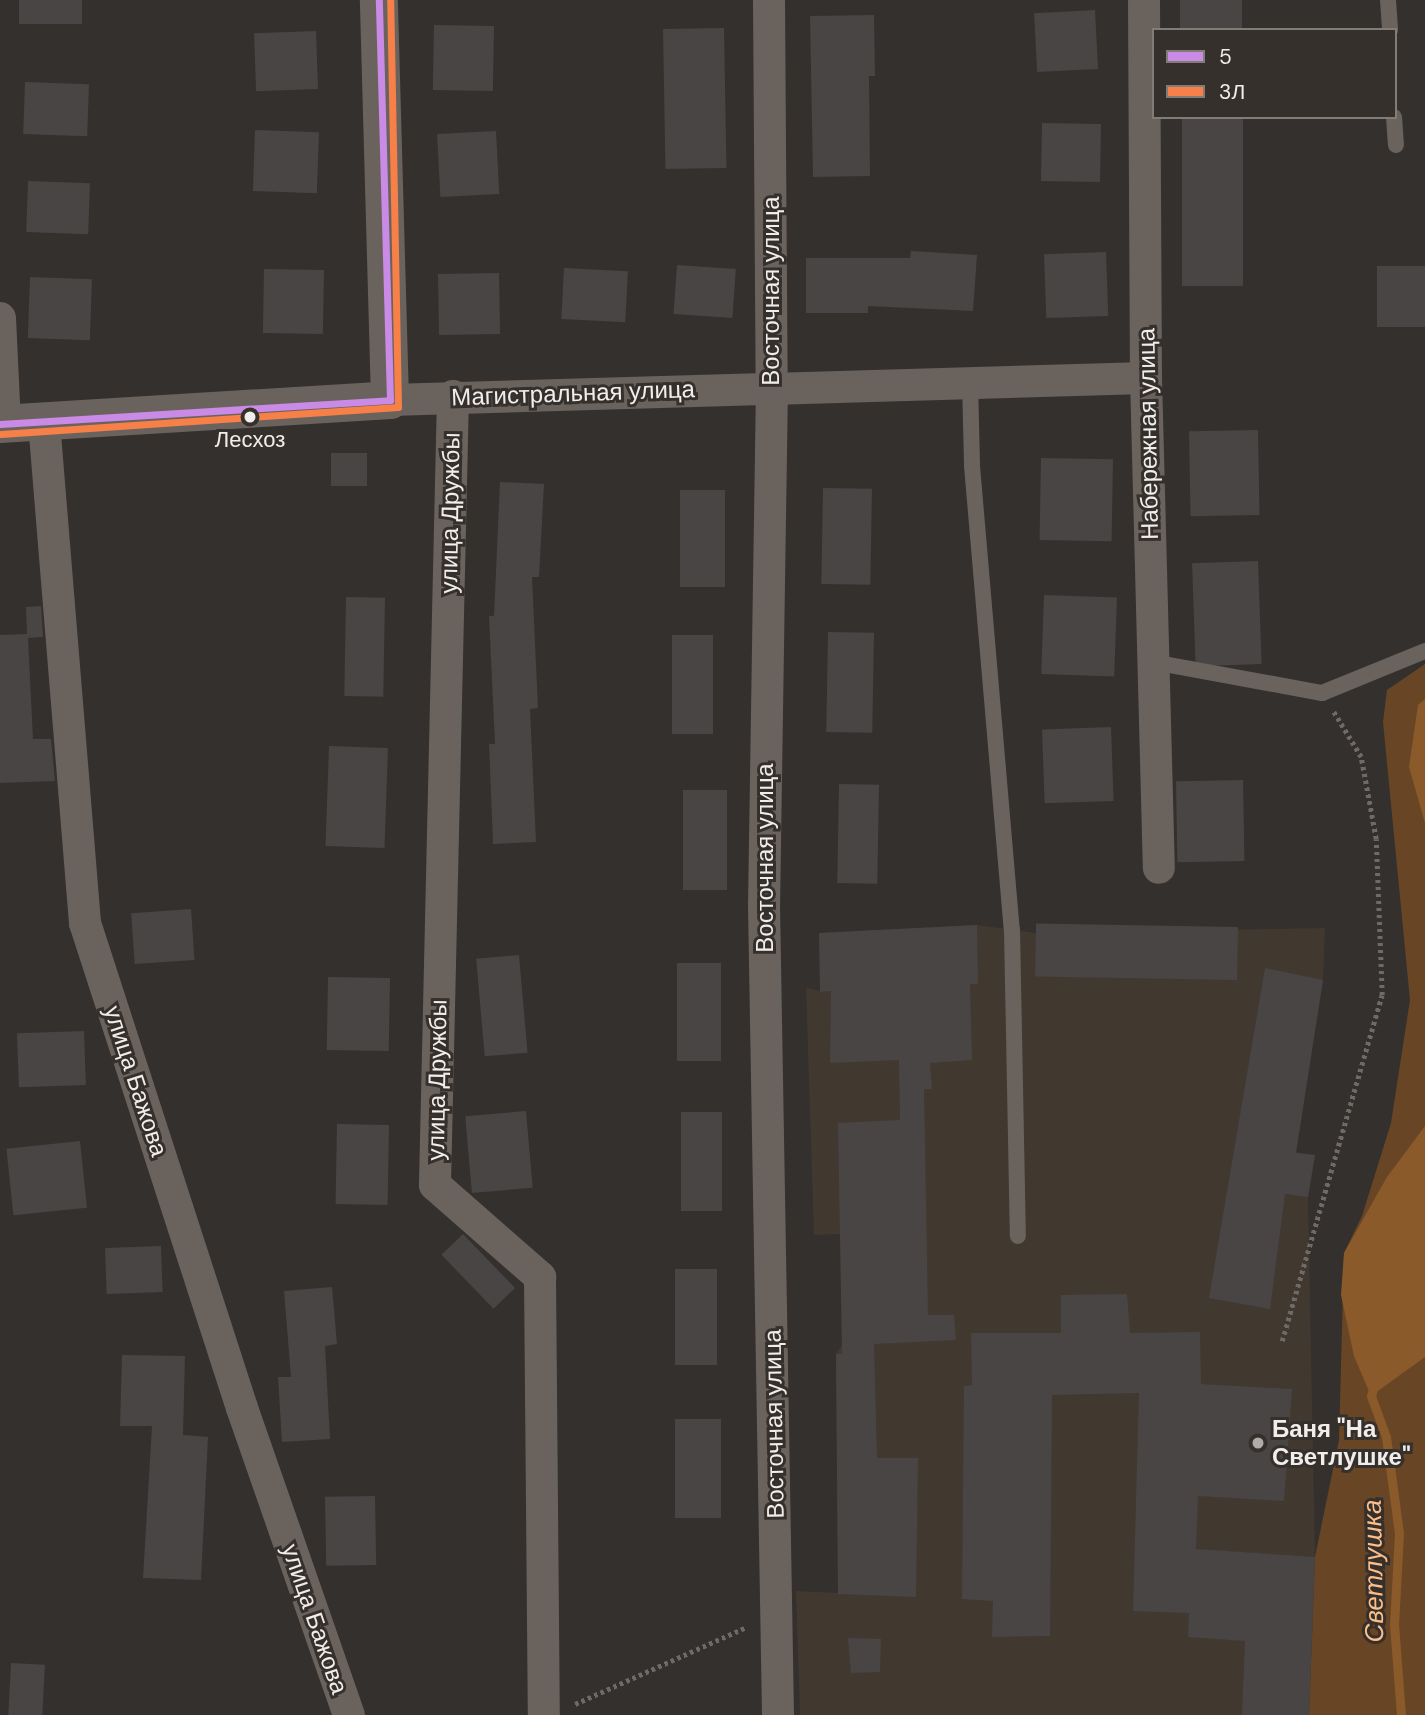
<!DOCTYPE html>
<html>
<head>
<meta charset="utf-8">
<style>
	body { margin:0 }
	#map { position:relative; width:1425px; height:1715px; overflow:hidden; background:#33302e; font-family:"DM Sans",sans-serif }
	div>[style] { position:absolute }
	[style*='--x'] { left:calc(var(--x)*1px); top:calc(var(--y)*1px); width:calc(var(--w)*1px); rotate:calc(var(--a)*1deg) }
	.built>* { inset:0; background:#413830 }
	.green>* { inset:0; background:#684625 }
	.water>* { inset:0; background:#8b5a2a }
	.stream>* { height:9px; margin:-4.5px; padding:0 4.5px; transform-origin:4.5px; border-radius:4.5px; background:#8b5a2a }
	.building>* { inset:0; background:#484544; transform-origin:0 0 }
	.path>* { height:4.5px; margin-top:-2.25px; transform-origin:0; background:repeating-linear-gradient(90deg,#6f6a66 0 3.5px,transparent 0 7px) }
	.service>* { height:16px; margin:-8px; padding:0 8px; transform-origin:8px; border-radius:8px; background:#6a635d }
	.minor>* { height:32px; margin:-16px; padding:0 16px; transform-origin:16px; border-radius:16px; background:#6a635d }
	.tertiary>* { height:38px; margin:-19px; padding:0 19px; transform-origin:19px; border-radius:19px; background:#6a635d }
	.bus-1>* { height:7px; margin:-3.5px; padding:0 3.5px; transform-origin:3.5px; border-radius:3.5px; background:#ca8be6 }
	.bus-2>* { height:7px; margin:-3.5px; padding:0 3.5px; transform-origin:3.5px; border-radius:3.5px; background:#f78048 }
	.dots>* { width:19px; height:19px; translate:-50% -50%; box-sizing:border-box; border:4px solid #35302c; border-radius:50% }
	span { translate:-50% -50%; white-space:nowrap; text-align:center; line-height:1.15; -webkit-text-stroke:6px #35302c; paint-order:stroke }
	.bus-label { font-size:22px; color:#f0edeb }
	.street-label { font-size:24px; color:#f0edeb }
	.poi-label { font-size:24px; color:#f0edeb; font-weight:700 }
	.left { translate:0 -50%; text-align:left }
	.water-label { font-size:26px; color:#fdbe87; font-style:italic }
	.legend { position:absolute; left:1152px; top:28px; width:245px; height:91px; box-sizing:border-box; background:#35302c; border:2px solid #807c78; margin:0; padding:9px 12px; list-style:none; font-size:21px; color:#f0edeb }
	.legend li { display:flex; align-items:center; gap:14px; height:35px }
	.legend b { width:35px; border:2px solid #807c78 }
</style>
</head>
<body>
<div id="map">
	<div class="built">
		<i style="clip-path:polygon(977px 925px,1036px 933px,1325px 928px,1323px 980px,1296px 1152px,1315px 1155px,1308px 1197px,1315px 1557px,1309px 1715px,800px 1715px,796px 1591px,838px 1593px,836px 1354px,842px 1345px,841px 1234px,814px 1235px,806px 988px,820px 991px,819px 933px)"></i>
	</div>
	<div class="green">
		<i style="clip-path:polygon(1425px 664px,1425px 1715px,1309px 1715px,1315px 1557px,1339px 1440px,1344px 1253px,1362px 1216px,1391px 1123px,1410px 1000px,1383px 722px,1387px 690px)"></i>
	</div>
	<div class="water">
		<i style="clip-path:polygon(1425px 699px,1425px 823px,1409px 767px,1418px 705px)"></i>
		<i style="clip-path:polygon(1425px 1126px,1425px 1357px,1371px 1396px,1354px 1356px,1341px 1295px,1344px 1253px,1387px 1177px)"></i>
	</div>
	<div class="stream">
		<i style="--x:1374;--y:1385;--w:11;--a:105"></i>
		<i style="--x:1371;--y:1396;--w:44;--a:69.9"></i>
		<i style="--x:1386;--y:1437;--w:97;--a:82.3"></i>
		<i style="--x:1399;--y:1533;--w:91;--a:93.1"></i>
		<i style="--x:1394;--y:1624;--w:91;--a:85.6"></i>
	</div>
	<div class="building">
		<i style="left:19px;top:0;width:63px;height:24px"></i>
		<i style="left:1180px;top:0;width:62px;height:30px"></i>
		<i style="left:1095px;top:10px;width:59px;height:61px;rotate:87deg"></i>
		<i style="clip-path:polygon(874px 15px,875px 76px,869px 76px,870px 176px,813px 177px,810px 16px)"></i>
		<i style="left:434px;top:25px;width:60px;height:65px;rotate:1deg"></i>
		<i style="left:724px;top:28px;width:140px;height:61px;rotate:89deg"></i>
		<i style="left:316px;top:31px;width:58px;height:62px;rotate:88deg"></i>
		<i style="left:25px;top:82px;width:64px;height:52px;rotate:2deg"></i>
		<i style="left:1182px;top:117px;width:61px;height:169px"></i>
		<i style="left:1042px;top:123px;width:59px;height:58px;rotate:1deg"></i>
		<i style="left:255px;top:130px;width:64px;height:61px;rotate:2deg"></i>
		<i style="left:496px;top:131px;width:63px;height:59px;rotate:87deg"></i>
		<i style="left:28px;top:181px;width:62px;height:51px;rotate:2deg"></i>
		<i style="clip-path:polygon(911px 251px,977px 255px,973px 311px,868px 306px,868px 313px,806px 313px,806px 258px,910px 258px)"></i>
		<i style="left:1106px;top:252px;width:64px;height:62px;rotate:88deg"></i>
		<i style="left:677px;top:265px;width:59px;height:49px;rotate:4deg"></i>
		<i style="left:1377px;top:266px;width:48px;height:61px"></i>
		<i style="left:564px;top:268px;width:64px;height:51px;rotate:3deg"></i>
		<i style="left:264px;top:269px;width:60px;height:64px;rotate:1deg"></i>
		<i style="left:499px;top:273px;width:61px;height:61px;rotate:89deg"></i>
		<i style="left:30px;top:277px;width:62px;height:61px;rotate:2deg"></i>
		<i style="left:1258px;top:430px;width:85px;height:69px;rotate:89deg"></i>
		<i style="left:331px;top:453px;width:36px;height:33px"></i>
		<i style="left:1041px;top:458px;width:72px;height:82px;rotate:1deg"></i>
		<i style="clip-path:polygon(500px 482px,544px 484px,539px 577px,532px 577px,538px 708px,530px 709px,536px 842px,493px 844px,489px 744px,495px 744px,489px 616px,494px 616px)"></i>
		<i style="left:823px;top:488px;width:49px;height:96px;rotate:1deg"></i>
		<i style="left:725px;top:490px;width:97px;height:45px;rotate:90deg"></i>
		<i style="left:1258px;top:561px;width:103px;height:66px;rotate:88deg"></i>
		<i style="left:1044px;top:595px;width:73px;height:79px;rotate:2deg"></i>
		<i style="left:346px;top:597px;width:39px;height:99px;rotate:1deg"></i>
		<i style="clip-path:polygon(41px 606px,43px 637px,28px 638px,33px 739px,51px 739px,55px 781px,0 783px,0 635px,27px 634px,26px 607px)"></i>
		<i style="left:828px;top:632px;width:46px;height:100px;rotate:1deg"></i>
		<i style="left:672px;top:635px;width:41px;height:99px"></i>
		<i style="left:1111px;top:727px;width:74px;height:69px;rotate:88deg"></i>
		<i style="left:329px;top:746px;width:59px;height:100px;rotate:2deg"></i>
		<i style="left:1243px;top:780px;width:81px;height:67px;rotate:89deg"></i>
		<i style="left:839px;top:784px;width:40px;height:99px;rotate:1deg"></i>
		<i style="left:727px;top:790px;width:100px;height:44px;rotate:90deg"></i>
		<i style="left:191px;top:909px;width:51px;height:60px;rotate:86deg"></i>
		<i style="clip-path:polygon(977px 925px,978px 984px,970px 984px,972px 1060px,930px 1063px,932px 1089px,924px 1089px,928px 1315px,954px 1315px,956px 1340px,874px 1344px,877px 1458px,918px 1458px,916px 1597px,838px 1594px,836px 1354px,842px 1354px,838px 1123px,900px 1120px,899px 1060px,830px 1063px,831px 991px,820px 992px,819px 933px)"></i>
		<i style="left:1238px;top:927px;width:53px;height:202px;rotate:91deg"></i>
		<i style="left:519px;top:955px;width:98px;height:43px;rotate:85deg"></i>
		<i style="left:677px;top:963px;width:44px;height:98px"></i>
		<i style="clip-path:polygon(1265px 968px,1323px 980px,1296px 1153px,1315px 1155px,1308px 1197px,1285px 1194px,1270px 1309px,1209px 1298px)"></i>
		<i style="left:328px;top:977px;width:62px;height:73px;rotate:1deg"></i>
		<i style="left:84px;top:1031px;width:54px;height:67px;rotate:88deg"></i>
		<i style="left:526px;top:1111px;width:77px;height:61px;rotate:85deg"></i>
		<i style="left:722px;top:1112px;width:99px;height:41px;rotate:90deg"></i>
		<i style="left:337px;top:1124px;width:52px;height:80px;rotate:1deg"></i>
		<i style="left:80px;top:1141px;width:67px;height:74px;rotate:84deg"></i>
		<i style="left:463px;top:1234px;width:75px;height:30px;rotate:46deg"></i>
		<i style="left:161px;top:1246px;width:46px;height:56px;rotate:88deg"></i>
		<i style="left:675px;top:1269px;width:42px;height:96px"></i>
		<i style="clip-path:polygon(332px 1287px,337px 1344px,325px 1346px,330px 1439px,282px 1442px,278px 1377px,291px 1377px,284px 1291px)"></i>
		<i style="clip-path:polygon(1127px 1294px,1130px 1333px,1200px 1332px,1201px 1384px,1292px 1389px,1284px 1501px,1198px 1496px,1196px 1549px,1315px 1557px,1309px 1715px,1242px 1715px,1245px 1641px,1188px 1637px,1189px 1613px,1133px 1611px,1139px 1393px,1052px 1395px,1050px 1636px,992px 1637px,993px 1601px,962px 1599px,964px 1386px,972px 1385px,971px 1333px,1061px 1333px,1061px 1295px)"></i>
		<i style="clip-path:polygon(122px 1355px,185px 1356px,183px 1435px,208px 1437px,201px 1580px,143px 1578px,152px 1426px,120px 1426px)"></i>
		<i style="left:675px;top:1419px;width:46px;height:99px"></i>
		<i style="left:375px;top:1496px;width:69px;height:50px;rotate:89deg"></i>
		<i style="clip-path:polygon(848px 1638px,881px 1639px,880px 1672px,851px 1673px)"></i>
		<i style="left:11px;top:1663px;width:34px;height:52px;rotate:3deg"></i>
	</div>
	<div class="path">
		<i style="--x:1282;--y:1341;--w:360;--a:-73.9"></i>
		<i style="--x:1382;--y:995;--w:156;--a:-92.2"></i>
		<i style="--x:1376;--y:839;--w:83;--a:-100.4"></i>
		<i style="--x:1361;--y:757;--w:54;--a:-121.3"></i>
		<i style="--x:575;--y:1704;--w:188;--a:-24.2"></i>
	</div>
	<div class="service">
		<i style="--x:1388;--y:0;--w:30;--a:86"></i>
		<i style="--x:1394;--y:117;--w:28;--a:86"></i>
		<i style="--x:970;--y:382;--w:84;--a:88.6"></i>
		<i style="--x:972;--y:466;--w:466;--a:85.1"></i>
		<i style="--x:1012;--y:930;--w:306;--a:88.9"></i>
		<i style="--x:1153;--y:662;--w:172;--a:10.4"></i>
		<i style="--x:1322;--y:693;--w:111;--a:-22.2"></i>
	</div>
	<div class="minor">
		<i style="--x:769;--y:0;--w:387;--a:89.6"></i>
		<i style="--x:772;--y:387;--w:518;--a:90.88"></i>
		<i style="--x:764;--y:905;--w:810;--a:89.01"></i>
		<i style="--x:1144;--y:0;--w:378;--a:89.7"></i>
		<i style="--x:1146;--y:378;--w:490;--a:88.5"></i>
		<i style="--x:0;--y:318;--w:105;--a:87.3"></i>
		<i style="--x:453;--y:396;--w:789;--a:91.31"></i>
		<i style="--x:435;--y:1185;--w:140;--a:41.2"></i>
		<i style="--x:540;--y:1277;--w:438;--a:89.5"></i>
		<i style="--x:390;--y:400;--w:756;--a:-1.67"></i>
		<i style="--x:44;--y:422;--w:503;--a:85.32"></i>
		<i style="--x:85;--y:923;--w:510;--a:72.06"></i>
		<i style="--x:242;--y:1408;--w:325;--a:70.8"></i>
	</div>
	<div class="tertiary">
		<i style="--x:0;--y:424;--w:391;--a:-3.5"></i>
		<i style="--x:390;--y:400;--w:400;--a:-91.6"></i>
	</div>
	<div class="bus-1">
		<i style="--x:0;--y:424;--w:391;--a:-3.5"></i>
		<i style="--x:390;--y:400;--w:400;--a:-91.6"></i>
	</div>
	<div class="bus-2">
		<i style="--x:1;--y:434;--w:398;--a:-3.9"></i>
		<i style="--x:398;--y:407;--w:407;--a:-91.1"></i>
	</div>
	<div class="dots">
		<i style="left:250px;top:417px;background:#f0edeb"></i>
		<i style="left:1258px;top:1443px;background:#aeaba9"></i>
	</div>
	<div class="bus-label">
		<span style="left:250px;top:440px">Лесхоз</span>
	</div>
	<div class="street-label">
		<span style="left:771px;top:291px;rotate:-90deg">Восточная улица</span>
		<span style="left:573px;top:393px;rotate:-2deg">Магистральная улица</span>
		<span style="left:1148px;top:434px;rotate:-91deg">Набережная улица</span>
		<span style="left:450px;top:513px;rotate:-89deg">улица Дружбы</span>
		<span style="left:765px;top:858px;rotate:-90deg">Восточная улица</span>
		<span style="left:437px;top:1080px;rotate:-89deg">улица Дружбы</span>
		<span style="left:136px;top:1081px;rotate:72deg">улица Бажова</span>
		<span style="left:774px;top:1424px;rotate:-91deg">Восточная улица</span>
		<span style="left:315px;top:1619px;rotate:71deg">улица Бажова</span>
	</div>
	<div class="poi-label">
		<span class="left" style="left:1272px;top:1443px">Баня "На<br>Светлушке"</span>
	</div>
	<div class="water-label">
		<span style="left:1374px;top:1571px;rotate:-91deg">Светлушка</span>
	</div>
	<ul class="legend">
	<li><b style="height:9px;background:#ca8be6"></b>5</li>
	<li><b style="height:9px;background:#f78048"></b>3Л</li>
	</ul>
</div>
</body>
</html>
